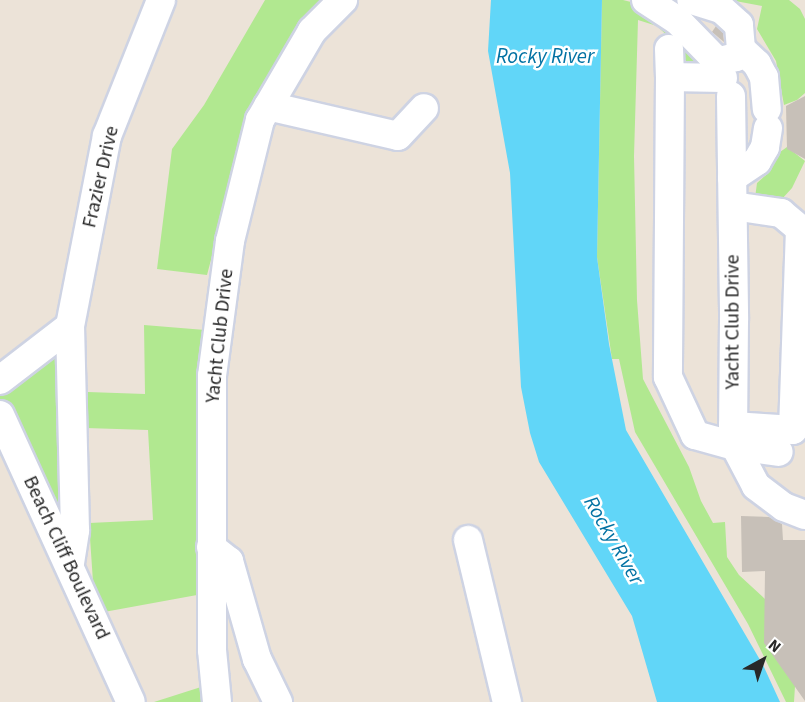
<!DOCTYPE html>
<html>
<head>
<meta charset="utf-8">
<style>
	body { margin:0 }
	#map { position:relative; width:805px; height:702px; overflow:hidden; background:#ece3d8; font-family:"Source Sans 3",sans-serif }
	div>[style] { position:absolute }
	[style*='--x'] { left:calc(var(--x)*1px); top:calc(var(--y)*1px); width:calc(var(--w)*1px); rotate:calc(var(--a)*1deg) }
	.green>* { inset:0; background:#b1e890 }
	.water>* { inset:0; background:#61d6f8 }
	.building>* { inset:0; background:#c7c0b8 }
	.roads { filter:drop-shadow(2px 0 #ced3e3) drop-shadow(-2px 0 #ced3e3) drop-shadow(0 2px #ced3e3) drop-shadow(0 -2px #ced3e3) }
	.minor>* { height:28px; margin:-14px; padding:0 14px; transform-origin:14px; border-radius:14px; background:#fff }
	span { translate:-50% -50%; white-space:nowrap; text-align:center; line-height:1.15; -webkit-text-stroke:5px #fff; paint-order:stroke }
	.street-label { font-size:20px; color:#282828 }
	.water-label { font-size:21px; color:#0272a3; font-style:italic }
	.north { position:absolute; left:733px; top:630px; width:60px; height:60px; -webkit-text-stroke:4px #fff; paint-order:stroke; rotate:40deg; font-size:16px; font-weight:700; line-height:24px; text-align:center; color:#282828 }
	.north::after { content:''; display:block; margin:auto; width:21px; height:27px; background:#282828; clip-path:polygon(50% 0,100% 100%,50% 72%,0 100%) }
</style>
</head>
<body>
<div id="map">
	<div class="green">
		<i style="clip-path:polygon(265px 0,334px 0,227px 199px,207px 275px,157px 269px,172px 149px,204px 105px)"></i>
		<i style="clip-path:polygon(602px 0,623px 0,639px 4px,697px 55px,696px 63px,693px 65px,688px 64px,674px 42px,657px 26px,638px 20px,634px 156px,637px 300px,643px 379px,689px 467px,701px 501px,713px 523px,725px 522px,727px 557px,739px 575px,765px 599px,795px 686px,794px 702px,786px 702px,748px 624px,635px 432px,619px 359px,612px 359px,597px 257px)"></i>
		<i style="clip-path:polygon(730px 0,789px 0,800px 9px,805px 19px,805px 93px,797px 100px,784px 105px,776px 61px,757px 29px,762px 6px)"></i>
		<i style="clip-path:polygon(787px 147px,805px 161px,792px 188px,781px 200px,755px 198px,757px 183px,766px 175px,780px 152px)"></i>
		<i style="clip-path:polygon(144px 325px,205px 330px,196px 494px,197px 595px,104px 612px,93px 582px,89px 523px,153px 520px,148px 430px,86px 428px,88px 392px,145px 394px)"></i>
		<i style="clip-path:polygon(70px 326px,70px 563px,0 415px,0 380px)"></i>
		<i style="clip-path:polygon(201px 687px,206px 702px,154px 702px)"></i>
	</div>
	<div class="water">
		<i style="clip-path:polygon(491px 0,602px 0,597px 257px,609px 344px,626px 430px,763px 665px,780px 702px,657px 702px,632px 616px,539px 462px,530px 433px,521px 387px,510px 173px,488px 51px)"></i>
	</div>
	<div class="building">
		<i style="clip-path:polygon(716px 26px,723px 33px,724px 42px,712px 32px)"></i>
		<i style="clip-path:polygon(805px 96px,805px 159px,787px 149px,786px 106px)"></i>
		<i style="clip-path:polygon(741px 516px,769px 517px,782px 524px,783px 540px,805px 540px,805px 701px,764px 643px,765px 571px,742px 572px)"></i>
	</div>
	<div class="roads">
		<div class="minor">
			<i style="--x:646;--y:0;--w:38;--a:33"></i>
			<i style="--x:678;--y:21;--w:50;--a:45.8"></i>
			<i style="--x:713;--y:57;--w:8;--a:30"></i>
			<i style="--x:720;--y:61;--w:16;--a:-14"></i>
			<i style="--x:736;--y:57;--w:9;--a:-58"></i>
			<i style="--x:741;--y:49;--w:24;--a:-95"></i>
			<i style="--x:739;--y:25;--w:24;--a:-138"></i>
			<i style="--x:721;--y:9;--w:31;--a:-163"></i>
			<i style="--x:669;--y:49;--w:28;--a:88"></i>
			<i style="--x:670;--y:77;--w:53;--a:1.1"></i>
			<i style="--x:741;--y:49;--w:22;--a:43"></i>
			<i style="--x:757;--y:64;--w:15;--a:62"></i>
			<i style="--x:764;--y:77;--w:32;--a:85"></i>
			<i style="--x:670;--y:77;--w:300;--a:90.4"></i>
			<i style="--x:668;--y:377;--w:64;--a:65"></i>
			<i style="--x:695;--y:435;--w:41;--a:15.4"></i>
			<i style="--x:735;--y:446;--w:44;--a:7.8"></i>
			<i style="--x:731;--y:96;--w:224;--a:89.2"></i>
			<i style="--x:734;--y:320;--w:106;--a:90.5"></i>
			<i style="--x:733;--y:426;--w:20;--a:84"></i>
			<i style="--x:735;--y:446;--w:45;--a:62.3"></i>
			<i style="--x:756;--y:486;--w:35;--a:37"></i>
			<i style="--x:784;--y:507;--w:22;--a:21"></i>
			<i style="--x:268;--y:106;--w:133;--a:13"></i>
			<i style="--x:398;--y:136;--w:38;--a:-47"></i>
			<i style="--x:732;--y:178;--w:30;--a:-34"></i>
			<i style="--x:757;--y:161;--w:16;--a:-60"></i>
			<i style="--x:765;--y:147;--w:19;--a:-81"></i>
			<i style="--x:733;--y:206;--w:49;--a:8.3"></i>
			<i style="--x:781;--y:213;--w:25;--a:40"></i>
			<i style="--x:800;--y:229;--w:201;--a:92"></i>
			<i style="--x:793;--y:430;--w:60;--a:-176.2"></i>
			<i style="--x:0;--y:380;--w:88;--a:-37.6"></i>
			<i style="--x:0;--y:415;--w:315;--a:65.5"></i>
			<i style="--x:468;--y:540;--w:167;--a:76.5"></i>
			<i style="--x:211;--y:547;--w:23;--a:38"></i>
			<i style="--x:229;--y:561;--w:102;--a:74.1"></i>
			<i style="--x:257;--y:659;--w:48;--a:64"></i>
			<i style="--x:70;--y:563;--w:33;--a:-81"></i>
			<i style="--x:75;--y:530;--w:204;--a:-91.4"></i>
			<i style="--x:70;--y:326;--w:194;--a:-79"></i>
			<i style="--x:107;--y:136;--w:146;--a:-68.3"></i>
			<i style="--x:217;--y:702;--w:52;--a:-95.5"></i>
			<i style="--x:212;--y:650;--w:274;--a:-90"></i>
			<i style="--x:212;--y:376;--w:136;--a:-82.4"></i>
			<i style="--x:230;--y:241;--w:125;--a:-76.1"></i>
			<i style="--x:260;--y:120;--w:103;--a:-59.7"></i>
			<i style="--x:312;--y:31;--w:44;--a:-45"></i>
		</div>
	</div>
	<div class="street-label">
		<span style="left:101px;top:177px;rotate:-77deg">Frazier Drive</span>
		<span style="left:733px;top:322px;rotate:-90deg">Yacht Club Drive</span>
		<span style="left:220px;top:336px;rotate:-84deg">Yacht Club Drive</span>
		<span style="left:66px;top:558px;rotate:65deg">Beach Cliff Boulevard</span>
	</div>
	<div class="water-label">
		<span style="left:545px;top:56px">Rocky River</span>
		<span style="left:614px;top:540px;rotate:60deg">Rocky River</span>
	</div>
	<div class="north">N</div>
</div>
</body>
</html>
